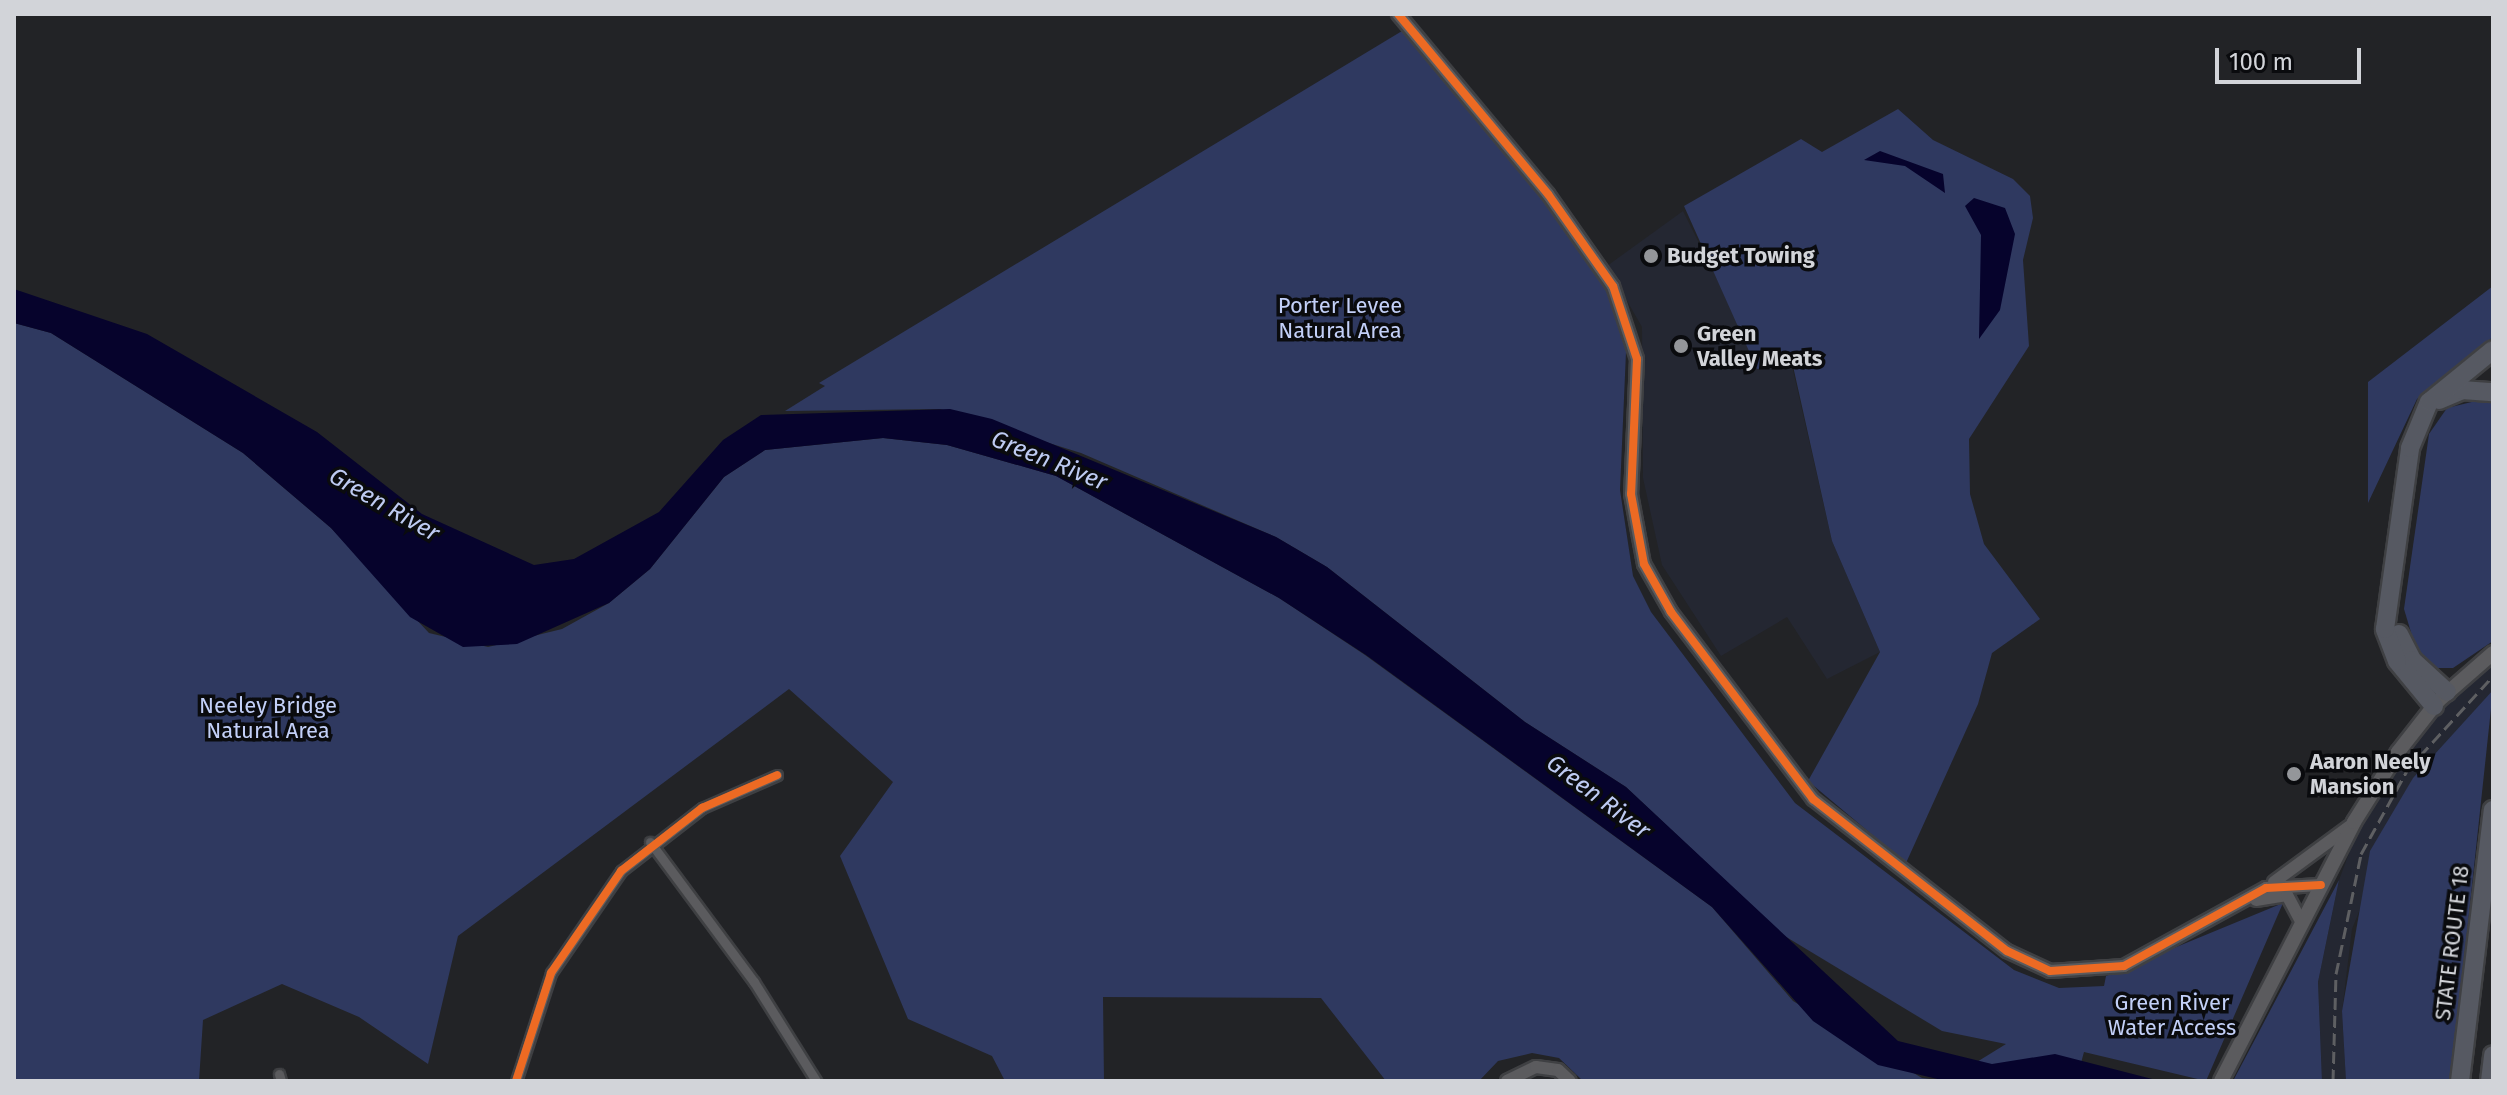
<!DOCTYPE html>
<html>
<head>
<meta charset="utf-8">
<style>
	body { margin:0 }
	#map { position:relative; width:2507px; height:1095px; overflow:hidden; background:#222326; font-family:"Fira Sans",sans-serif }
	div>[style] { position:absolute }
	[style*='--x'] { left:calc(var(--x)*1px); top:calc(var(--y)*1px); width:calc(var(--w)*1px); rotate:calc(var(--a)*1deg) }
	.built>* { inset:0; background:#242732 }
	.green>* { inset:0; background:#2f3960 }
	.water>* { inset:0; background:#06032c }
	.roads { filter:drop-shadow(2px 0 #3f4043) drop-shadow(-2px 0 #3f4043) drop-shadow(0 2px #3f4043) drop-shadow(0 -2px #3f4043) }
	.minor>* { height:9px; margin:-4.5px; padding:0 4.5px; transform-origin:4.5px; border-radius:4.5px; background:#5b5b5e }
	.tertiary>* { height:12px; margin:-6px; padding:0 6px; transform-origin:6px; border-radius:6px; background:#5b5b5e }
	.secondary>* { height:14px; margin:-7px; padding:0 7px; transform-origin:7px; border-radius:7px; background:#5b5b5e }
	.motorway>* { height:18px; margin:-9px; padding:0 9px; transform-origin:9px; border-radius:9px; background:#565962 }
	.rail>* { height:3px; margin-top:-1.5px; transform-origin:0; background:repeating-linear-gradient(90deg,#5e5f62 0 12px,transparent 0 18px) }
	.cycleway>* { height:8px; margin:-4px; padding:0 4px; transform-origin:4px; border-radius:4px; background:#ed6a23 }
	.dots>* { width:22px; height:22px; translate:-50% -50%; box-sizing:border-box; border:4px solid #0a0b0e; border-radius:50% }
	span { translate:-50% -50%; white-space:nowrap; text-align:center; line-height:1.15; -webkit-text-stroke:7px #0a0b0e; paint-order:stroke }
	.poi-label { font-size:22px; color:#d2d4d9; font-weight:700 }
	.left { translate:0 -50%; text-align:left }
	.park-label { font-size:22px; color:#c3d0f8 }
	.street-label { font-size:22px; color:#d2d4d9 }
	.water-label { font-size:24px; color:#becbf2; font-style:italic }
	.frame { position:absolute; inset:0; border:16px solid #d2d4d9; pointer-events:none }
	.scale { position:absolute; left:2215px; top:48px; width:146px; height:36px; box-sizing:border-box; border:4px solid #d2d4d9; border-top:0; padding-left:10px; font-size:24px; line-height:28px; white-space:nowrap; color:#d2d4d9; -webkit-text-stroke:6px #0a0b0e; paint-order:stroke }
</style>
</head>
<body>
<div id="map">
	<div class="built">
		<i style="clip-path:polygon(1683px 211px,1726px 297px,1792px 366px,1832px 541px,1880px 652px,1827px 679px,1787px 617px,1721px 656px,1662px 565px,1643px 478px,1642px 327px,1607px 266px)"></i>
		<i style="clip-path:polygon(2493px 652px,2493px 690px,2413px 778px,2352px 929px,2342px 1011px,2346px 1081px,2322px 1081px,2318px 982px,2339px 880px,2371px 795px,2434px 706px)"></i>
	</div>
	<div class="green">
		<i style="clip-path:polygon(1402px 31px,1565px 221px,1610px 292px,1627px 329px,1620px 490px,1633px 576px,1651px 612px,1795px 803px,2014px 970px,2059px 988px,2104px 986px,2106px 976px,2283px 903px,2206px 1081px,2084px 1052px,2076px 1081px,1946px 1081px,2006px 1044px,1942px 1031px,1783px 935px,1626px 787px,1525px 722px,1327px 567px,1276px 537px,1081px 453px,940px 409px,785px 411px,825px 386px,819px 383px)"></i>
		<i style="clip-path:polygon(1898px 109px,1933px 140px,2013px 179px,2030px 196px,2033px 218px,2023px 260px,2029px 346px,1969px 439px,1970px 494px,1984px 544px,2040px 619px,1992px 653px,1978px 704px,1906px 863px,1808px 781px,1880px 652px,1832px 541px,1793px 366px,1757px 369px,1684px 206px,1801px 139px,1822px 152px)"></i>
		<i style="clip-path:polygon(2493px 286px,2493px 337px,2417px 399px,2368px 503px,2368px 382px)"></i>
		<i style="clip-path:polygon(14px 323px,51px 333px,243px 453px,331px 528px,429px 633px,488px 647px,562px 629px,609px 603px,650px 569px,724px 477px,765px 450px,883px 438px,947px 445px,1056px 476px,1279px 598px,1365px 655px,1712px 907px,1793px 1001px,1922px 1078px,1946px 1081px,1583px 1081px,1559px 1058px,1532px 1053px,1498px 1061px,1479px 1081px,1386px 1081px,1321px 998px,1103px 997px,1104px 1081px,1005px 1081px,992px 1056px,908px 1019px,840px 856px,893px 782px,789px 689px,458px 936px,428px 1064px,359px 1017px,282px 984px,203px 1020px,199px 1081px,14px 1081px)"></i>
		<i style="clip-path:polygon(2484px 399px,2493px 402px,2493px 641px,2453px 668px,2437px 668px,2416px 649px,2404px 609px,2429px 434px,2447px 408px)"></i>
		<i style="clip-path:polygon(2493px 690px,2451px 1081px,2346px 1081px,2342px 1011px,2370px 851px,2413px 778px)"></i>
		<i style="clip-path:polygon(2339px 880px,2318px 982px,2322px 1081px,2233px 1081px)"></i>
	</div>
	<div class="water">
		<i style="clip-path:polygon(1880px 151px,1943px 174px,1945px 193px,1905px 166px,1864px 160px)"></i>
		<i style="clip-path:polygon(1974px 198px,2005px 208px,2015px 234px,2000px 310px,1979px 339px,1981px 235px,1965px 206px)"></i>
		<i style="clip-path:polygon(14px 289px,147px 334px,317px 432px,422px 514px,534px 565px,574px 559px,659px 512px,723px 440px,761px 415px,950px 409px,992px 419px,1276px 537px,1327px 567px,1525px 722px,1626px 787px,1898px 1041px,1992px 1064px,2055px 1054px,2160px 1081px,1946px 1081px,1878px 1065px,1813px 1021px,1712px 907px,1366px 655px,1279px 598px,1056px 476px,947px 445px,883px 438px,765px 450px,724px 477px,650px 569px,609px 603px,517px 644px,463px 647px,410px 617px,331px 528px,243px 453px,51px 333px,14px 323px)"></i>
	</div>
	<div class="roads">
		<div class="minor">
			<i style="--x:650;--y:842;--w:174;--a:53.4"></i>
			<i style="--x:754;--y:982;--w:117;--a:57.9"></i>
			<i style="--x:279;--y:1074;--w:7;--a:74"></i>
			<i style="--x:516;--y:1081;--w:114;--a:-72"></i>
			<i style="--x:551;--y:973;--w:124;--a:-55.5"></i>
			<i style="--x:621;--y:871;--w:103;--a:-37.9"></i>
			<i style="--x:702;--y:808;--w:82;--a:-23.7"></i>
		</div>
		<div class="tertiary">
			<i style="--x:1398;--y:14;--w:234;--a:50.2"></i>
			<i style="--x:1548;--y:194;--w:113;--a:54.8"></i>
			<i style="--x:1613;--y:286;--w:77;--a:71.8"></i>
			<i style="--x:1637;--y:359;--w:135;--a:92.5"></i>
			<i style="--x:1631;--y:494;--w:71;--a:79.5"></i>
			<i style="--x:1644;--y:564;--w:55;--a:60.6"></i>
			<i style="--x:1671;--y:612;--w:235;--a:52.8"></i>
			<i style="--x:1813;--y:799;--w:246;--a:38.1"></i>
			<i style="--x:2007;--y:951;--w:47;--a:24.9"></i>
			<i style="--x:2050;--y:971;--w:74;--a:-3.9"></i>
			<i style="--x:2124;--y:966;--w:162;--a:-28.8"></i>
			<i style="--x:2266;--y:888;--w:55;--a:-3.1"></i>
			<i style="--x:2274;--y:882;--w:93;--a:-36.3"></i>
			<i style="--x:2256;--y:900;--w:31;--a:-9"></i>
			<i style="--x:2287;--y:895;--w:32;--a:62"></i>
			<i style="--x:1507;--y:1081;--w:32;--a:-26"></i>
			<i style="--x:1536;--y:1067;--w:22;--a:8"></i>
			<i style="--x:1558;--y:1070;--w:16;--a:43"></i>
		</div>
		<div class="secondary">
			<i style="--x:2221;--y:1081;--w:291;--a:-62.8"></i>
			<i style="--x:2354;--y:822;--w:83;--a:-57.8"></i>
			<i style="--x:2398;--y:752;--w:65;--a:-51.9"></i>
			<i style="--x:2438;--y:701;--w:73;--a:-41.1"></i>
		</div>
		<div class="motorway">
			<i style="--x:2439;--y:400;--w:25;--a:-23"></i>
			<i style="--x:2462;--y:390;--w:31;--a:4"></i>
			<i style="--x:2399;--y:634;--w:29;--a:63"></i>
			<i style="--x:2412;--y:660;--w:47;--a:42.4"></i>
			<i style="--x:2434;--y:706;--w:58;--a:-129.4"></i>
			<i style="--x:2397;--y:661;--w:34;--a:-111"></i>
			<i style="--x:2385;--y:629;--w:183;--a:-82.1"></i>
			<i style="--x:2410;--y:448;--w:50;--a:-67.6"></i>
			<i style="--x:2429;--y:402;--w:82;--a:-39.1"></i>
			<i style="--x:2460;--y:1081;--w:273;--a:-83.1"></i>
			<i style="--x:2490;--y:1081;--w:26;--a:-83"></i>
		</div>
	</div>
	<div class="rail">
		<i style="--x:2333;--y:1081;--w:107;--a:-88.4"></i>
		<i style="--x:2336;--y:974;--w:123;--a:-78.2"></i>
		<i style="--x:2361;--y:854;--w:97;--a:-61.1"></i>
		<i style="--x:2408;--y:769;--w:126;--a:-47.6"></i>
	</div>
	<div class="cycleway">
		<i style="--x:1398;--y:14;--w:234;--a:50.2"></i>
		<i style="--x:1548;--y:194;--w:113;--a:54.8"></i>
		<i style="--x:1613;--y:286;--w:77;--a:71.8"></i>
		<i style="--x:1637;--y:359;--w:135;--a:92.5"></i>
		<i style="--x:1631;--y:494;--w:71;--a:79.5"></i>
		<i style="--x:1644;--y:564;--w:55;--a:60.6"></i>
		<i style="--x:1671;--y:612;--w:235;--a:52.8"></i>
		<i style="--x:1813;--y:799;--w:246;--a:38.1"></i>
		<i style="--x:2007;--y:951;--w:47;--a:24.9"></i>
		<i style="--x:2050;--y:971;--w:74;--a:-3.9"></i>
		<i style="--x:2124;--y:966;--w:162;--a:-28.8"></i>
		<i style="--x:2266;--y:888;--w:55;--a:-3.1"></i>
		<i style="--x:516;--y:1081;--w:114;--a:-72"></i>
		<i style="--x:551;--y:973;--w:124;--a:-55.5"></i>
		<i style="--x:621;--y:871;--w:103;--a:-37.9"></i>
		<i style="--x:702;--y:808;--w:82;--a:-23.7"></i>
	</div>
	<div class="dots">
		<i style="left:1651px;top:256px;background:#94969a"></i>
		<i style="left:1681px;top:346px;background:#94969a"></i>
		<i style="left:2294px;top:774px;background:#94969a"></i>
	</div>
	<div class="poi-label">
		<span class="left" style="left:1667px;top:256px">Budget Towing</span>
		<span class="left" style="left:1697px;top:346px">Green<br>Valley Meats</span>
		<span class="left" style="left:2310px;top:774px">Aaron Neely<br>Mansion</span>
	</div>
	<div class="park-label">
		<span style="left:1340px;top:318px">Porter Levee<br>Natural Area</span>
		<span style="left:268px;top:718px">Neeley Bridge<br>Natural Area</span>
		<span style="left:2172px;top:1015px">Green River<br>Water Access</span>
	</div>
	<div class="street-label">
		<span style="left:2452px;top:943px;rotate:-83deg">STATE ROUTE 18</span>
	</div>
	<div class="water-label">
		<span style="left:1049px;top:461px;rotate:22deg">Green River</span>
		<span style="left:384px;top:505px;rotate:30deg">Green River</span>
		<span style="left:1598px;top:797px;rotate:37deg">Green River</span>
	</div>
	<div class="frame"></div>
	<div class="scale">100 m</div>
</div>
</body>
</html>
